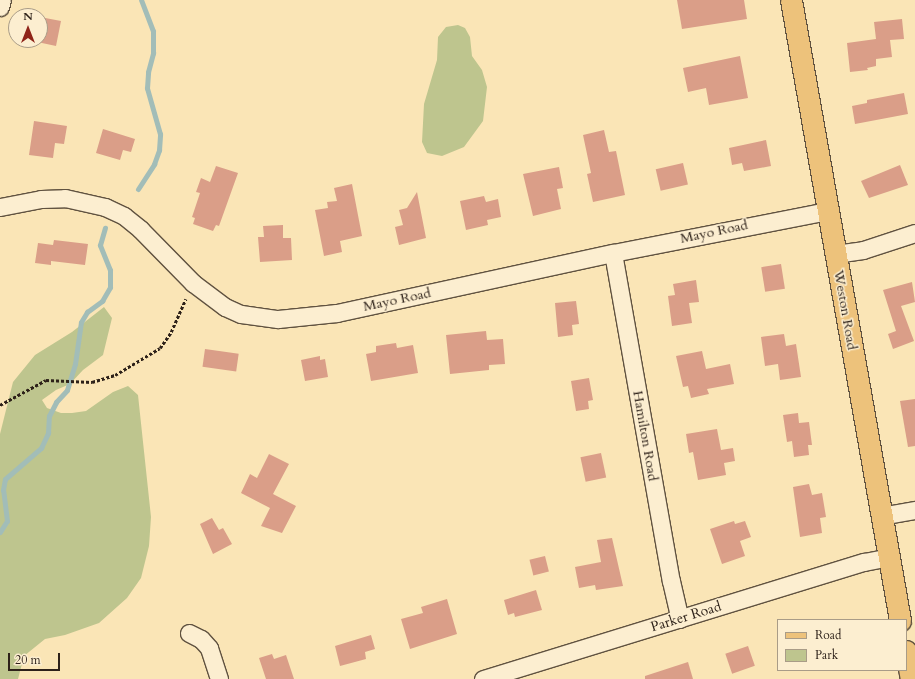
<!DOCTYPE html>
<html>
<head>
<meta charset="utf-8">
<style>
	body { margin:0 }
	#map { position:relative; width:915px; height:679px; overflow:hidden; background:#fae5b6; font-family:Cardo,serif }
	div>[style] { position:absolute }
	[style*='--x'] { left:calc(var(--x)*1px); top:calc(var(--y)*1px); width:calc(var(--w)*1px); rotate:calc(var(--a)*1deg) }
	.green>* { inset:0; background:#bec58e }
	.stream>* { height:5px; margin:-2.5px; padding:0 2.5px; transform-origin:2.5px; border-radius:2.5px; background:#a2bdb8 }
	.building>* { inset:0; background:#da9e88; transform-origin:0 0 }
	.path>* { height:2.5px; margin-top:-1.25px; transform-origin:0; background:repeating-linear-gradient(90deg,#2d2119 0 3px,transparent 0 5px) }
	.roads { filter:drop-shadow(1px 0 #605240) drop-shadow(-1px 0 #605240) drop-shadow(0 1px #605240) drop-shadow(0 -1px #605240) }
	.minor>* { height:17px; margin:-8.5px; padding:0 8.5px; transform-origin:8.5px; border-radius:8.5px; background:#fceed0 }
	.major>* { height:21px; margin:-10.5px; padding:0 10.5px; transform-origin:10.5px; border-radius:10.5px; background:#edc27b }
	span { translate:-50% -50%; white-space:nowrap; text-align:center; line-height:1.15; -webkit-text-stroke:3px #fceed0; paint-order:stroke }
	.street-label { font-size:14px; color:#2d2119 }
	.legend { position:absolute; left:777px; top:619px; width:130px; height:52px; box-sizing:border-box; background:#fceed0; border:1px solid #a99c87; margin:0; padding:5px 7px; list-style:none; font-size:12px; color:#2d2119 }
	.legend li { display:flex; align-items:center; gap:8px; height:20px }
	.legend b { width:20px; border:1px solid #a99c87 }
	.north { position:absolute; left:8px; top:8px; width:40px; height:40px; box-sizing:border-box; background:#fceed0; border:1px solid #a99c87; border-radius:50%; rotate:0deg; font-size:11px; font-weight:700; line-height:16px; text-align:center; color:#2d2119 }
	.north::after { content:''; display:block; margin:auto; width:14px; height:18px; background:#8f2418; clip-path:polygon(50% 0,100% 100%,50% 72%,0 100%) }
	.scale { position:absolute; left:8px; top:653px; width:52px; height:18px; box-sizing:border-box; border:2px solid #2d2119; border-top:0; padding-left:5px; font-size:12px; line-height:14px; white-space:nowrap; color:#2d2119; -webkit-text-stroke:3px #fceed0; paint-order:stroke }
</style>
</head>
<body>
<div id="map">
	<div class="green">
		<i style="clip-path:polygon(458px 25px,465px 28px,470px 37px,472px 56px,482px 70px,487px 87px,483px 121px,464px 147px,442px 156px,427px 153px,422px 142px,424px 104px,437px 60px,438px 37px,446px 27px)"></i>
		<i style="clip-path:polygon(104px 307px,112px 318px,103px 355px,83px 370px,70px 384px,56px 390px,42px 400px,47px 408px,61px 413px,72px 413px,86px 411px,113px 392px,128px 386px,138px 395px,151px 517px,149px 546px,141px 578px,127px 598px,99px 623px,65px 635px,45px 639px,24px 656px,18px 679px,0 679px,0 434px,13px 382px,35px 355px,72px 332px)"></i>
	</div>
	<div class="stream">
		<i style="--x:138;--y:189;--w:30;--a:-57"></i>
		<i style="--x:154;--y:164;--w:15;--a:-70"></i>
		<i style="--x:159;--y:150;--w:16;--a:-86"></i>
		<i style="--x:160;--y:134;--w:48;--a:-105.8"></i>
		<i style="--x:147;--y:88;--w:16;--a:-86"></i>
		<i style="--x:148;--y:72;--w:20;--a:-75"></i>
		<i style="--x:153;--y:53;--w:22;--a:-90"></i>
		<i style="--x:153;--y:31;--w:33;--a:-111"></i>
		<i style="--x:0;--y:532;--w:13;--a:-58"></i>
		<i style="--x:7;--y:521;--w:31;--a:-97"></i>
		<i style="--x:3;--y:490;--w:11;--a:-80"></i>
		<i style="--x:5;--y:479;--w:48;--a:-40.7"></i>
		<i style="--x:41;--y:448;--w:17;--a:-65"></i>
		<i style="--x:48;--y:433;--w:17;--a:-87"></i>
		<i style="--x:49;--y:416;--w:16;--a:-63"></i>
		<i style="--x:56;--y:402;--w:16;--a:-47"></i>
		<i style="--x:67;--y:390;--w:27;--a:-73"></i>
		<i style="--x:75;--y:364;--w:42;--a:-81.9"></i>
		<i style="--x:81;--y:322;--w:12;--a:-59"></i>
		<i style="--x:87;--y:312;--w:19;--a:-36"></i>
		<i style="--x:102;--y:301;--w:16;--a:-60"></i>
		<i style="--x:110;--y:287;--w:17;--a:-90"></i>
		<i style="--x:110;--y:270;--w:27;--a:-112"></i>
		<i style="--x:100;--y:245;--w:18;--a:-74"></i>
	</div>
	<div class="building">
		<i style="clip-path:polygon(677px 0,744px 0,747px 19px,682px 29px)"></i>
		<i style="clip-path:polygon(40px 17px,61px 21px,56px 46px,28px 40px,40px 40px)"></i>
		<i style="clip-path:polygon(902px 19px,904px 39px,890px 40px,892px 57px,876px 59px,876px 66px,867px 68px,868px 70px,850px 72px,847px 43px,876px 39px,874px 22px)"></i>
		<i style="clip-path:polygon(740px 56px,748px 98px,709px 105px,706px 88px,688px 92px,683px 68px)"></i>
		<i style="clip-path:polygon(904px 93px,908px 114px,855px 124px,852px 106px,867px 103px,867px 100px)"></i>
		<i style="clip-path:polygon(34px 121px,67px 126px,64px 144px,55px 143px,53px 158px,29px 155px)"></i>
		<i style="clip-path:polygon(103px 129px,135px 139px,131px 152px,123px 150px,120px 160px,96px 153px)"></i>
		<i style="clip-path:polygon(604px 130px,609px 152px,616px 151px,625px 195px,593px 202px,587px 174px,591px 173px,583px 135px)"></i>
		<i style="clip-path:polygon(766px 140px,771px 166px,744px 171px,742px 163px,732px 165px,729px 148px)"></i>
		<i style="left:683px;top:163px;width:22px;height:28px;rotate:77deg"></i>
		<i style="clip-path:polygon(900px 165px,908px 185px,869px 198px,861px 181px)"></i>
		<i style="clip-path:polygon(216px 166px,238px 173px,219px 226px,216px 225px,213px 231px,193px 224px,195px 218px,192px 217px,200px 193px,196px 192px,201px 178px,210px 182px)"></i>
		<i style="clip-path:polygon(559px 167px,563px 188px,557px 189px,561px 209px,533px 216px,523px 174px)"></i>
		<i style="clip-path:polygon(352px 184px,362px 236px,340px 241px,342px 252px,324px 256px,315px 210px,328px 208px,327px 202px,337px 201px,334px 188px)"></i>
		<i style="clip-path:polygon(417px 192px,426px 238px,399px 245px,395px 227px,403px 225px,399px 210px,407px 208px)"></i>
		<i style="clip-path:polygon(484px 196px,486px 202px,498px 199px,501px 217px,487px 220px,488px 225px,466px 230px,460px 201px)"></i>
		<i style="clip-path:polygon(283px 225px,283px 238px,291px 238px,292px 260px,260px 262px,258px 237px,264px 237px,263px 226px)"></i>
		<i style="clip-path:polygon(54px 240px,88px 244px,85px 265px,51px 261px,51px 265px,35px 263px,38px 243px,53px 245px)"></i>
		<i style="left:781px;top:264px;width:25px;height:20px;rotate:81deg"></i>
		<i style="clip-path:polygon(696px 280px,699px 302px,689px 303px,692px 323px,672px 326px,668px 296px,675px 295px,673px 284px)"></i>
		<i style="clip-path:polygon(912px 282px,915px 302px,901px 306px,914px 341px,893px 349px,888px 334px,896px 331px,883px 290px)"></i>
		<i style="clip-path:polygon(576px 301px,579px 324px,572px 325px,573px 335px,558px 337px,555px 303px)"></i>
		<i style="clip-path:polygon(486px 331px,487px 340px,503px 339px,505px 364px,489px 365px,489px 370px,450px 374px,446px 335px)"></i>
		<i style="clip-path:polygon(784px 334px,786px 346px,796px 344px,801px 377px,780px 380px,778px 364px,765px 366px,761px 337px)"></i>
		<i style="clip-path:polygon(396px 343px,397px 348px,413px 345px,418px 373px,371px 381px,366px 354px,376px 352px,376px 346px)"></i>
		<i style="left:205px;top:349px;width:34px;height:18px;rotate:8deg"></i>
		<i style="clip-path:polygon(702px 351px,706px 369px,730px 364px,734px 384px,707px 389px,709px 394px,691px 398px,688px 386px,683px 387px,676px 356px)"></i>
		<i style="clip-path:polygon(320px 356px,320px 360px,325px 359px,328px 377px,305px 381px,301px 360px)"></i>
		<i style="clip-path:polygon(589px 378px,593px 400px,588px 401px,589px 409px,576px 411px,571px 381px)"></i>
		<i style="clip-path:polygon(915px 399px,915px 446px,908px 447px,900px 401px)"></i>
		<i style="clip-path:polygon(798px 413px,799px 423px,809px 422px,812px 445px,808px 445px,809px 455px,794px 457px,792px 441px,787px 442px,783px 415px)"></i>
		<i style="clip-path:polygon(717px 429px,721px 450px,733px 448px,735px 461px,724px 463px,726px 475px,698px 480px,693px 452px,689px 453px,686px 434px)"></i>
		<i style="left:601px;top:453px;width:25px;height:21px;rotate:78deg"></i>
		<i style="clip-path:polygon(269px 454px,289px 464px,273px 494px,296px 506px,282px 533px,261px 526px,270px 508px,241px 493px,250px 474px,257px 478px)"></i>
		<i style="clip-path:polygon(809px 484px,812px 495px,822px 493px,826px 517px,820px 518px,822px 533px,800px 537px,793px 487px)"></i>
		<i style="clip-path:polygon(212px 518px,219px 530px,223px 528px,232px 544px,213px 554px,200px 524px)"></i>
		<i style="clip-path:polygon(734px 521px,735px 524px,745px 521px,751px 537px,740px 541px,745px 556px,722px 564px,710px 529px)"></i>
		<i style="clip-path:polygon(612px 538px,623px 586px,596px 590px,595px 585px,579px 588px,575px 567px,601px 562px,597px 540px)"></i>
		<i style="left:545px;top:556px;width:16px;height:16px;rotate:76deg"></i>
		<i style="clip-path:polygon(536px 590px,542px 610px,515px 617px,514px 613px,508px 615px,504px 600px)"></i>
		<i style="clip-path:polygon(447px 599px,457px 634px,410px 649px,401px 619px,423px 613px,421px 607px)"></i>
		<i style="clip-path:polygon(371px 635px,375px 649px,365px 652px,366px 659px,340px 666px,335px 646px)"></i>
		<i style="left:748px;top:646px;width:21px;height:24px;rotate:71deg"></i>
		<i style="clip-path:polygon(272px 654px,274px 659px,286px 655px,294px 679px,266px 679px,259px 658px)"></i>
		<i style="clip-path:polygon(688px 662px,693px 679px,645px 679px,645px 676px)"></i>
	</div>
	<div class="path">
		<i style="--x:0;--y:405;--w:52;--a:-28.5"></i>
		<i style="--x:46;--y:380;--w:46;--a:2.5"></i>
		<i style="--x:92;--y:382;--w:24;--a:-17"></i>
		<i style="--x:115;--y:375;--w:52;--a:-31"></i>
		<i style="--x:160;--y:348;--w:19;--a:-55"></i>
		<i style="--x:171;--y:332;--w:36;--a:-66"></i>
	</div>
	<div class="roads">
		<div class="minor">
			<i style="--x:0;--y:7;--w:7;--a:-74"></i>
			<i style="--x:0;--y:207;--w:42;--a:-11"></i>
			<i style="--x:41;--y:199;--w:24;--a:-2"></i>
			<i style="--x:65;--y:198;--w:41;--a:12.7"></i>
			<i style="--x:105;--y:207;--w:21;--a:25"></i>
			<i style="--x:124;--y:216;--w:21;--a:39"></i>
			<i style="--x:140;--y:229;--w:76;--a:45.5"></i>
			<i style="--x:193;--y:283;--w:40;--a:37"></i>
			<i style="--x:225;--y:307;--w:17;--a:24"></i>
			<i style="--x:241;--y:314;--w:37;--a:8"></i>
			<i style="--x:278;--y:319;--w:59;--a:-5.8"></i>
			<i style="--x:337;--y:313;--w:282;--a:-12.3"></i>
			<i style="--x:613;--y:253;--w:219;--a:-11.1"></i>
			<i style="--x:613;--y:253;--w:333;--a:80"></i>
			<i style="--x:671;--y:581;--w:39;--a:77"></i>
			<i style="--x:835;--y:254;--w:28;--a:-8"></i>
			<i style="--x:863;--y:250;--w:55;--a:-18.1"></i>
			<i style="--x:881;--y:516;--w:35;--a:-10"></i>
			<i style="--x:189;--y:633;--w:13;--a:27"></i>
			<i style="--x:201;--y:639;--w:12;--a:48"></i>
			<i style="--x:209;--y:648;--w:33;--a:72"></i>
			<i style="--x:483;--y:679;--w:399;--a:-17.1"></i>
			<i style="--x:864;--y:562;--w:25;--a:-11"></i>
		</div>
		<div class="major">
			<i style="--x:791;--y:0;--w:630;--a:80.03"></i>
			<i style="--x:906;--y:651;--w:28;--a:80"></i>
		</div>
	</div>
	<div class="street-label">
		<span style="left:714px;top:232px;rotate:-12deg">Mayo Road</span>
		<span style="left:397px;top:300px;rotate:-12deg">Mayo Road</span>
		<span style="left:845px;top:310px;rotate:80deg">Weston Road</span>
		<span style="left:645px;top:436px;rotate:80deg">Hamilton Road</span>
		<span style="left:686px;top:617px;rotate:-17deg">Parker Road</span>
	</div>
	<ul class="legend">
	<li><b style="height:5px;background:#edc27b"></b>Road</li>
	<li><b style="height:11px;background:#bec58e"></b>Park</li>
	</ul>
	<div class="north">N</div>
	<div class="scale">20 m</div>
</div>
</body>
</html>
